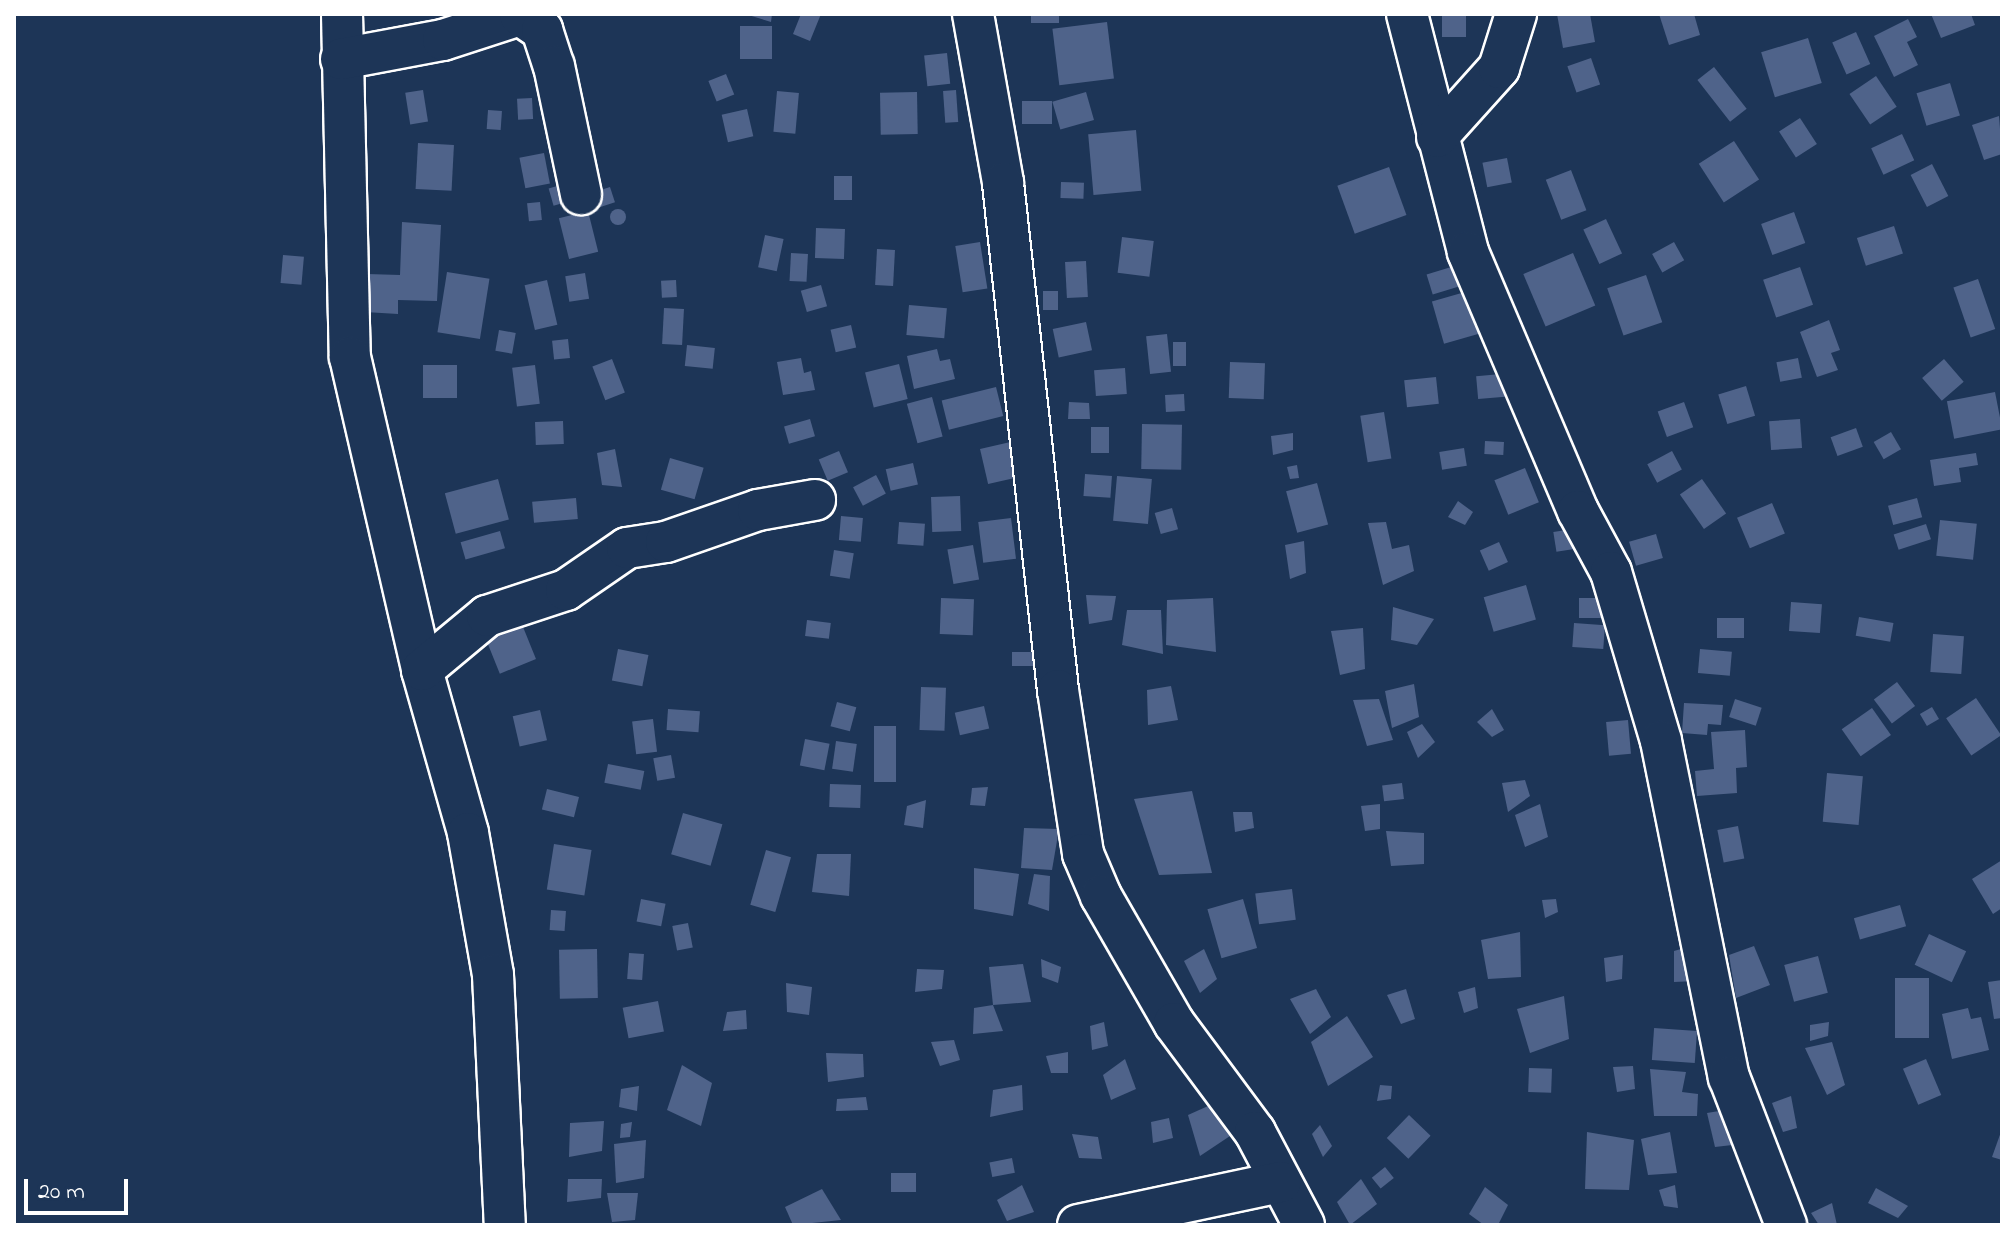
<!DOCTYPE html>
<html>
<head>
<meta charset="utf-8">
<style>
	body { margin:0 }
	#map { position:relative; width:2016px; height:1239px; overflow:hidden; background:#1d3557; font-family:"Indie Flower",sans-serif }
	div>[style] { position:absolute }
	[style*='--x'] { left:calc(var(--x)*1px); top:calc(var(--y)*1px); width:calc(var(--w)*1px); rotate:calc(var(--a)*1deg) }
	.building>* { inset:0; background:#4f638a; transform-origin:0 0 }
	.round { border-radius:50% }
	.roads { filter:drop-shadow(2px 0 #fff) drop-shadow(-2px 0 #fff) drop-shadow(0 2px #fff) drop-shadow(0 -2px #fff) }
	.street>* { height:40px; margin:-20px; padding:0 20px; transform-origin:20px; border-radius:20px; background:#1d3557 }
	span { translate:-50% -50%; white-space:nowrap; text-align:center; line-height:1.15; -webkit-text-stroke:8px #1d3557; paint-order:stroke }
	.frame { position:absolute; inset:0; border:16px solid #fff; pointer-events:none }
	.scale { position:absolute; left:24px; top:1179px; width:104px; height:36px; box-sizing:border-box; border:4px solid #fff; border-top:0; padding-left:10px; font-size:24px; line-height:28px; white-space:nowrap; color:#fff; -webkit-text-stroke:6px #1d3557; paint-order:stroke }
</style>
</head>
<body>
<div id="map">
	<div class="building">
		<i style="clip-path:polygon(745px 14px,772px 14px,771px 22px)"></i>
		<i style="clip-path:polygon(801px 14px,821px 14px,810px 41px,793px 34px)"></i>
		<i style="left:1031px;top:14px;width:28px;height:9px"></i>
		<i style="clip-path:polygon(1557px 14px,1590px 14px,1595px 42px,1563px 48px)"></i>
		<i style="clip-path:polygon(1659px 14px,1694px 14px,1700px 35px,1669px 45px)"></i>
		<i style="clip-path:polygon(1931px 14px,1971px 14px,1975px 25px,1941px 38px)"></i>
		<i style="left:1442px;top:16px;width:24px;height:21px"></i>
		<i style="clip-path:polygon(1908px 19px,1917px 37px,1907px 42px,1918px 65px,1894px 77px,1874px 36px)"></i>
		<i style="left:1107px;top:22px;width:57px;height:55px;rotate:83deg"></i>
		<i style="left:740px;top:26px;width:32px;height:33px"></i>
		<i style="left:1856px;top:32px;width:35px;height:26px;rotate:66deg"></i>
		<i style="left:1808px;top:38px;width:47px;height:49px;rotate:73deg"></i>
		<i style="left:947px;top:53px;width:31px;height:23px;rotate:84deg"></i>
		<i style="left:1591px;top:58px;width:28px;height:25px;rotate:71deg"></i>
		<i style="left:1714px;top:67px;width:53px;height:21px;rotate:52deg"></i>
		<i style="left:726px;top:74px;width:22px;height:19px;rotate:68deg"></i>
		<i style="left:1876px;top:76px;width:37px;height:32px;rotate:56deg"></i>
		<i style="left:1950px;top:83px;width:34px;height:35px;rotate:73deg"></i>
		<i style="left:423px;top:90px;width:32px;height:18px;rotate:81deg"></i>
		<i style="left:956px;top:90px;width:32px;height:13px;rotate:86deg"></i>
		<i style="left:777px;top:91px;width:22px;height:41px;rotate:5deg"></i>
		<i style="left:917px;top:92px;width:42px;height:37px;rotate:89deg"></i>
		<i style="left:1086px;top:92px;width:29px;height:35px;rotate:74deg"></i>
		<i style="left:532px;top:98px;width:21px;height:15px;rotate:87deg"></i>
		<i style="left:1052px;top:101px;width:23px;height:30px;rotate:90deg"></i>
		<i style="left:747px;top:109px;width:28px;height:26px;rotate:77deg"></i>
		<i style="left:488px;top:110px;width:14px;height:19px;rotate:4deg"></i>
		<i style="clip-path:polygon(1999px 116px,2002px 154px,1984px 160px,1972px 125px)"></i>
		<i style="left:1800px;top:118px;width:31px;height:25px;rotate:57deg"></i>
		<i style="left:1136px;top:130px;width:61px;height:48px;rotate:85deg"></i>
		<i style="left:1902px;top:134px;width:29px;height:34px;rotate:65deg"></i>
		<i style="left:1734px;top:141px;width:46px;height:42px;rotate:57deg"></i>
		<i style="left:418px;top:143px;width:36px;height:46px;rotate:3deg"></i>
		<i style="left:544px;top:153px;width:31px;height:25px;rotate:79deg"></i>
		<i style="left:1507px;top:158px;width:25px;height:25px;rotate:79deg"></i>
		<i style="left:1932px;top:164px;width:36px;height:24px;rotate:63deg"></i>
		<i style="left:1389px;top:167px;width:51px;height:55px;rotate:70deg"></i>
		<i style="left:1571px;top:170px;width:43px;height:27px;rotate:69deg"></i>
		<i style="left:834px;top:176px;width:18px;height:24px"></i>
		<i style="left:1061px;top:182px;width:23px;height:16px;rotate:2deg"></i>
		<i style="left:564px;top:184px;width:18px;height:16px;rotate:74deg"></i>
		<i style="left:610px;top:187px;width:16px;height:16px;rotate:72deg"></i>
		<i style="left:540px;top:202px;width:18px;height:13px;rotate:84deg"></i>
		<i class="round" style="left:610px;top:209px;width:16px;height:16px"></i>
		<i style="left:588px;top:211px;width:42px;height:30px;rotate:76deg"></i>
		<i style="left:1794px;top:212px;width:33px;height:35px;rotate:70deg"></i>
		<i style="left:1606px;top:219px;width:38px;height:25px;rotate:65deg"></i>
		<i style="clip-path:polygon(402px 222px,441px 225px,437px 301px,398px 300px,398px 314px,365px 312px,367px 274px,400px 275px)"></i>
		<i style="left:1894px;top:226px;width:29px;height:39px;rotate:72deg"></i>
		<i style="left:816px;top:228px;width:29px;height:30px;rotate:2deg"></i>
		<i style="left:765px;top:235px;width:19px;height:33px;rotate:12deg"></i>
		<i style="left:1122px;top:237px;width:32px;height:36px;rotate:7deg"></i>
		<i style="left:980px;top:242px;width:47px;height:25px;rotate:81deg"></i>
		<i style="left:1674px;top:242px;width:21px;height:25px;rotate:61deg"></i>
		<i style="left:877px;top:249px;width:18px;height:36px;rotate:3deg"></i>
		<i style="left:791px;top:253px;width:17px;height:28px;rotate:3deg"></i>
		<i style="left:1573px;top:253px;width:57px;height:54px;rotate:67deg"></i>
		<i style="left:283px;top:255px;width:21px;height:28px;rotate:5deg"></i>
		<i style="left:1086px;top:261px;width:36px;height:21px;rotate:87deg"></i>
		<i style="left:1461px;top:264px;width:21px;height:36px;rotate:73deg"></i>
		<i style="left:1800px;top:267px;width:40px;height:39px;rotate:71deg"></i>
		<i style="left:447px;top:272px;width:43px;height:61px;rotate:9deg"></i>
		<i style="left:585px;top:273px;width:26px;height:20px;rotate:81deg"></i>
		<i style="left:1646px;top:275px;width:50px;height:41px;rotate:71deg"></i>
		<i style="left:1978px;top:279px;width:53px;height:26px;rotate:71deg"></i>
		<i style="left:547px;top:280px;width:46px;height:23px;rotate:77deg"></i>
		<i style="left:676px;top:280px;width:17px;height:15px;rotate:87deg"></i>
		<i style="left:821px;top:285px;width:22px;height:21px;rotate:74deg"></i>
		<i style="left:1479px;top:288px;width:44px;height:49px;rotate:74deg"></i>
		<i style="left:1043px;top:291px;width:15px;height:19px"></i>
		<i style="left:909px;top:305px;width:38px;height:30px;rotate:5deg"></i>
		<i style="left:664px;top:308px;width:20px;height:36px;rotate:3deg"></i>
		<i style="clip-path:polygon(1829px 320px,1840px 350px,1831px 353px,1838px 370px,1817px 377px,1800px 332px)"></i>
		<i style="left:1086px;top:322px;width:29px;height:34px;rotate:78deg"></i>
		<i style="left:851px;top:325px;width:23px;height:21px;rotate:77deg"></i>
		<i style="left:499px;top:330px;width:17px;height:21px;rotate:10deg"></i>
		<i style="left:1167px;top:334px;width:38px;height:21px;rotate:84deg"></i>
		<i style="left:568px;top:339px;width:19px;height:16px;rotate:84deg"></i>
		<i style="left:1173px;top:342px;width:13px;height:24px"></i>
		<i style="left:687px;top:345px;width:28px;height:21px;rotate:6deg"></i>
		<i style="clip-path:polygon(937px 349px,940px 361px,950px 359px,955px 379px,914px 389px,907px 356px)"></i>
		<i style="clip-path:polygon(801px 358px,804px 373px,811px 371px,815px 390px,783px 395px,777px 362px)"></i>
		<i style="left:1798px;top:358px;width:20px;height:22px;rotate:79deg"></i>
		<i style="left:612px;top:359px;width:36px;height:21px;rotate:69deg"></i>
		<i style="left:1944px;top:359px;width:30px;height:29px;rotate:49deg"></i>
		<i style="left:1230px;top:362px;width:35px;height:36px;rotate:2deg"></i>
		<i style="left:899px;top:364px;width:36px;height:35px;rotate:76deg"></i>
		<i style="left:423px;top:365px;width:34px;height:33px"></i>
		<i style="left:535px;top:365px;width:39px;height:23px;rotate:83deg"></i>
		<i style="left:1125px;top:368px;width:26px;height:31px;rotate:86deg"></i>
		<i style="left:1512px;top:373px;width:23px;height:36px;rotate:85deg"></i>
		<i style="left:1436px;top:377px;width:27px;height:32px;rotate:84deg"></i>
		<i style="left:1746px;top:386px;width:31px;height:29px;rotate:73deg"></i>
		<i style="left:996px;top:387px;width:30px;height:56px;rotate:76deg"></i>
		<i style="left:1995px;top:392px;width:38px;height:49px;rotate:79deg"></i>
		<i style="left:1184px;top:394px;width:17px;height:19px;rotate:87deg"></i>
		<i style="left:932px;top:397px;width:41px;height:26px;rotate:75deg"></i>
		<i style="clip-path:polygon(1069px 402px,1089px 403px,1090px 419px,1068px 419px)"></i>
		<i style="left:1684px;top:402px;width:27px;height:28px;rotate:70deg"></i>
		<i style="left:1384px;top:412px;width:47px;height:24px;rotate:81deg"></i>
		<i style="left:810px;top:419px;width:18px;height:27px;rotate:74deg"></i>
		<i style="left:1800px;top:419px;width:29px;height:31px;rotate:86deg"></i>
		<i style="left:563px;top:421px;width:23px;height:28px;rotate:88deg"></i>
		<i style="left:1142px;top:424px;width:40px;height:45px;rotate:1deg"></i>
		<i style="left:1091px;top:427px;width:18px;height:26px"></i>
		<i style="left:1856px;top:428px;width:20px;height:27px;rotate:70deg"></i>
		<i style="left:1891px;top:432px;width:20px;height:20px;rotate:60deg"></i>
		<i style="clip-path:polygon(1293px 433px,1293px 450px,1273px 455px,1271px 436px)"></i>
		<i style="left:1019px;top:440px;width:36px;height:40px;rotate:77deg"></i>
		<i style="left:1485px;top:441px;width:19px;height:13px;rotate:3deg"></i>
		<i style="left:1464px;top:448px;width:18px;height:25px;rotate:81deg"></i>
		<i style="clip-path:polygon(615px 449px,622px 487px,602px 485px,597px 453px)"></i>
		<i style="left:839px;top:451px;width:23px;height:22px;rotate:67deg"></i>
		<i style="left:1672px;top:451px;width:21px;height:28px;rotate:62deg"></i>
		<i style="clip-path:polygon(1976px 453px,1978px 465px,1959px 468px,1961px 482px,1934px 486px,1930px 460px)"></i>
		<i style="left:670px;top:458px;width:35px;height:33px;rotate:16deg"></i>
		<i style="left:913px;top:463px;width:22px;height:28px;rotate:77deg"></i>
		<i style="clip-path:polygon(1297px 465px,1299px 478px,1290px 479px,1287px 467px)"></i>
		<i style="left:1525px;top:468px;width:37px;height:33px;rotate:68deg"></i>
		<i style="left:1085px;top:474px;width:27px;height:22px;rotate:4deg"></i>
		<i style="left:876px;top:475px;width:21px;height:26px;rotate:62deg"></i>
		<i style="left:1117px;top:476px;width:35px;height:45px;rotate:5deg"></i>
		<i style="left:498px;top:479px;width:42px;height:55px;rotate:75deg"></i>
		<i style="left:1702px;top:479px;width:42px;height:27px;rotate:55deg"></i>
		<i style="left:1317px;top:483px;width:43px;height:32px;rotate:75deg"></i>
		<i style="left:960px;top:496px;width:35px;height:29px;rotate:88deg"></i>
		<i style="left:576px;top:498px;width:21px;height:44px;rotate:85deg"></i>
		<i style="left:1917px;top:498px;width:20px;height:30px;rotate:75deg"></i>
		<i style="clip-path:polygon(1458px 501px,1473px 512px,1465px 525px,1448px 517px)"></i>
		<i style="left:1772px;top:503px;width:33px;height:38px;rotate:67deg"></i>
		<i style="left:1172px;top:508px;width:22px;height:18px;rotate:74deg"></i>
		<i style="left:841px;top:516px;width:22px;height:24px;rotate:5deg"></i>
		<i style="left:1011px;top:518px;width:41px;height:33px;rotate:83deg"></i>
		<i style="left:1940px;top:520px;width:37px;height:36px;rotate:6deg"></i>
		<i style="left:899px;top:522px;width:26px;height:22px;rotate:4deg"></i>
		<i style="clip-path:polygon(1386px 522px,1392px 549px,1409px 545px,1414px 571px,1383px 585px,1368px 523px)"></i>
		<i style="left:1926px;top:524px;width:16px;height:34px;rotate:72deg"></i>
		<i style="left:1579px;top:528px;width:20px;height:26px;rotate:81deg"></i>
		<i style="left:500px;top:531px;width:18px;height:41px;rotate:74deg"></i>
		<i style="left:1656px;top:534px;width:25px;height:28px;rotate:74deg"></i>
		<i style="clip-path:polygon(1304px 541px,1306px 573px,1290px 579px,1285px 545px)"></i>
		<i style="left:1499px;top:542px;width:22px;height:21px;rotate:66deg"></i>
		<i style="left:973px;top:545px;width:35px;height:26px;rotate:80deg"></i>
		<i style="left:834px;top:550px;width:20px;height:26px;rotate:9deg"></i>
		<i style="left:1526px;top:585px;width:36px;height:44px;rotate:74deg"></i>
		<i style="clip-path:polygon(1086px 595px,1116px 596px,1112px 620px,1089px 624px)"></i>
		<i style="left:941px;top:598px;width:33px;height:36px;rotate:2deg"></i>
		<i style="clip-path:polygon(1213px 598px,1216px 652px,1166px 645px,1167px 600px)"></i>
		<i style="left:1579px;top:598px;width:34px;height:20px"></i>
		<i style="left:1791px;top:602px;width:31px;height:29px;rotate:4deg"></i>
		<i style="clip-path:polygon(1393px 607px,1434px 619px,1417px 645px,1391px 640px)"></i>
		<i style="clip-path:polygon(1127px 610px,1161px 610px,1163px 654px,1122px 645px)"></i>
		<i style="left:1859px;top:617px;width:35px;height:19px;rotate:10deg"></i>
		<i style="left:1744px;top:618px;width:20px;height:27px;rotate:90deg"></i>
		<i style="left:807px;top:620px;width:24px;height:16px;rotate:7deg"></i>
		<i style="left:521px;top:622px;width:40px;height:39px;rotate:68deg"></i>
		<i style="left:1574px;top:623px;width:31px;height:24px;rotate:4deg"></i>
		<i style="clip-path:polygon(1363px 628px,1365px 669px,1340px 675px,1331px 631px)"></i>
		<i style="left:1933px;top:634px;width:31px;height:38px;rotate:4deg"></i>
		<i style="left:618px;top:649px;width:31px;height:32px;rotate:11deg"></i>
		<i style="left:1700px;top:649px;width:32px;height:24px;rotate:5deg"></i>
		<i style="left:1012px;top:652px;width:23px;height:14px"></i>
		<i style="left:1897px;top:682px;width:30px;height:29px;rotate:53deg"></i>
		<i style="clip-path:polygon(1414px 684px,1419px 717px,1392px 728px,1385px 691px)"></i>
		<i style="clip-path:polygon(1171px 686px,1178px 720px,1148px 725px,1147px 690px)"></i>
		<i style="left:921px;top:687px;width:25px;height:43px;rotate:2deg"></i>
		<i style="left:1976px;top:698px;width:45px;height:36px;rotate:56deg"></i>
		<i style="clip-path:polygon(1379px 699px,1393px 740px,1367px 746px,1353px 700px)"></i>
		<i style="left:1735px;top:699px;width:28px;height:19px;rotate:18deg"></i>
		<i style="left:837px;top:702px;width:20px;height:25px;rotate:15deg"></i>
		<i style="clip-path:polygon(1684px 703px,1723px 705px,1721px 725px,1708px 724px,1707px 735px,1682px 733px)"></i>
		<i style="left:984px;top:706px;width:23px;height:30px;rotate:77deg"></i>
		<i style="left:1932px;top:707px;width:14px;height:14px;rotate:60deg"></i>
		<i style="left:1872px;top:708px;width:33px;height:37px;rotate:55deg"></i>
		<i style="left:668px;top:709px;width:32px;height:21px;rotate:4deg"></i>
		<i style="clip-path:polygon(1492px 709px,1504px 730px,1492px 737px,1477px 722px)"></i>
		<i style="left:540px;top:710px;width:31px;height:28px;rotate:77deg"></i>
		<i style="left:653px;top:719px;width:33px;height:21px;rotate:83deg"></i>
		<i style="left:1628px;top:720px;width:34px;height:22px;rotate:85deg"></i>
		<i style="clip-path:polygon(1422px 724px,1435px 742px,1418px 758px,1407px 732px)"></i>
		<i style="left:874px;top:726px;width:22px;height:56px"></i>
		<i style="clip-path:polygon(1745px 730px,1747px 767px,1736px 768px,1737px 793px,1697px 796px,1695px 771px,1714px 769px,1711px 732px)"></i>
		<i style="left:805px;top:739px;width:25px;height:27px;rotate:11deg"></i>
		<i style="left:836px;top:741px;width:21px;height:28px;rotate:8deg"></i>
		<i style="left:671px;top:755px;width:23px;height:18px;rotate:80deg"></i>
		<i style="left:608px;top:764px;width:37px;height:19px;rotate:11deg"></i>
		<i style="left:1827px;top:773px;width:36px;height:49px;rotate:5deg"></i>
		<i style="clip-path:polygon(1525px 780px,1530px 796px,1508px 812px,1502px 783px)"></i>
		<i style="left:1402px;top:783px;width:16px;height:20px;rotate:83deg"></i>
		<i style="left:830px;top:784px;width:31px;height:23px;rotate:2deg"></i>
		<i style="clip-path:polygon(988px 787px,985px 806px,970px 805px,972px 788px)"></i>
		<i style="left:547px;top:789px;width:33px;height:21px;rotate:14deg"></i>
		<i style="clip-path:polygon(1192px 791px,1212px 873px,1159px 875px,1134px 799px)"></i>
		<i style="clip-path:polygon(926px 800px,923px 828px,904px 825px,907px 806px)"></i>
		<i style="clip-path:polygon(1380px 804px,1380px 829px,1365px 831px,1361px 806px)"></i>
		<i style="clip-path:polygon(1540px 804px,1548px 837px,1525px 847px,1515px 815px)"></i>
		<i style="clip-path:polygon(1233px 812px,1252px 812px,1254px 828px,1235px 832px)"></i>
		<i style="left:683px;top:813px;width:41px;height:43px;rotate:16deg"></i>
		<i style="left:1738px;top:826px;width:33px;height:21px;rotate:79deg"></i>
		<i style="clip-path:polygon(1024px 828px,1059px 829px,1052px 870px,1021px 868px)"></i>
		<i style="clip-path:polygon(1386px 831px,1424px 833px,1424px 864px,1391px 866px)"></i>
		<i style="left:554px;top:844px;width:38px;height:46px;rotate:9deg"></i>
		<i style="left:766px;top:850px;width:26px;height:57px;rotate:16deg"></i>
		<i style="clip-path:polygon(817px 854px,851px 854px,849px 896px,812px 892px)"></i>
		<i style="clip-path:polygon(2002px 860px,2002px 908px,1993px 914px,1972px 879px)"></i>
		<i style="clip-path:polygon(974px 868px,1019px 874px,1013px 916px,974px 909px)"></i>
		<i style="clip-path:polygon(1034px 874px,1050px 876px,1049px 911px,1028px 904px)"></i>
		<i style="left:1292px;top:889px;width:31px;height:37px;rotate:83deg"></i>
		<i style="left:641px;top:899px;width:25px;height:23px;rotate:11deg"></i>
		<i style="left:1243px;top:899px;width:51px;height:37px;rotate:74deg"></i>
		<i style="clip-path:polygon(1556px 899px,1558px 912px,1545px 918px,1542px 900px)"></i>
		<i style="left:1900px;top:905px;width:22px;height:48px;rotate:74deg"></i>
		<i style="left:551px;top:910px;width:15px;height:20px;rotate:4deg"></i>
		<i style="left:688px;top:923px;width:25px;height:16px;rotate:79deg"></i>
		<i style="clip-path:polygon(1520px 932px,1521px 977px,1488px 979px,1481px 940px)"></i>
		<i style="left:1929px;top:934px;width:41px;height:34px;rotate:25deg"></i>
		<i style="clip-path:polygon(1691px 946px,1696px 981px,1674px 982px,1674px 951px)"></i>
		<i style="clip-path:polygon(1754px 946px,1770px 985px,1736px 998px,1729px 955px)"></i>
		<i style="left:597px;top:949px;width:49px;height:38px;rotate:89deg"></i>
		<i style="clip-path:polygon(1204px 949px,1217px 979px,1200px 993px,1184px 961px)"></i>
		<i style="left:629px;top:953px;width:15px;height:26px;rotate:4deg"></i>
		<i style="clip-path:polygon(1623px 955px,1622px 979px,1606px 982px,1604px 958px)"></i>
		<i style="left:1818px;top:956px;width:38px;height:35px;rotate:75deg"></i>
		<i style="clip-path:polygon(1041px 959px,1061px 967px,1058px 983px,1042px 977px)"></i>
		<i style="clip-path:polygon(1023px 964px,1031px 1002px,993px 1005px,989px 967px)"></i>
		<i style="clip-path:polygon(917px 969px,944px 970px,942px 989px,915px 992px)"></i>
		<i style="left:1895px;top:978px;width:34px;height:60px"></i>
		<i style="clip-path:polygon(2002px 980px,2002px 1018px,1994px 1019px,1988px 982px)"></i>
		<i style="clip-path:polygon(786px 983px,812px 987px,809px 1015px,787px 1012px)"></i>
		<i style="clip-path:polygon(1475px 987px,1478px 1008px,1464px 1013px,1458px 992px)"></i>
		<i style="clip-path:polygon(1316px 989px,1331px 1017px,1310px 1034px,1290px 999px)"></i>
		<i style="clip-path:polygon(1406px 989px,1415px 1019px,1401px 1024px,1387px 995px)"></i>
		<i style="clip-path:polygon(1564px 996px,1569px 1039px,1530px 1053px,1517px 1009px)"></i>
		<i style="left:658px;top:1001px;width:31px;height:36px;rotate:79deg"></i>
		<i style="clip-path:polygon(993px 1005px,1003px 1031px,973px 1034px,974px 1008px)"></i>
		<i style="clip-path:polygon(1968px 1008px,1971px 1019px,1981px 1017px,1989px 1050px,1952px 1059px,1942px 1014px)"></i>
		<i style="clip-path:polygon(746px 1010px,747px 1029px,723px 1031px,727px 1012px)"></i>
		<i style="clip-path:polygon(1347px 1016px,1373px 1057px,1328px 1086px,1311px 1042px)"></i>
		<i style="clip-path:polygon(1104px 1022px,1108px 1046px,1092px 1050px,1090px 1026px)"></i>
		<i style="clip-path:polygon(1829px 1022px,1828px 1036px,1810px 1041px,1810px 1025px)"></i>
		<i style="left:1697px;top:1031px;width:32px;height:43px;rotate:94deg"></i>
		<i style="clip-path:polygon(954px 1040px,960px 1060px,940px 1066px,931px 1042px)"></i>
		<i style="clip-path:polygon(1832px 1042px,1845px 1085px,1827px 1095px,1805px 1048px)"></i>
		<i style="clip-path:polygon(1068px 1052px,1068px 1073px,1051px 1073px,1046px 1056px)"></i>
		<i style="clip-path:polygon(826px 1053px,863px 1054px,864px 1077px,828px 1082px)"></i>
		<i style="clip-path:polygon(1125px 1059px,1136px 1089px,1111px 1100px,1103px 1075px)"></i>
		<i style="left:1926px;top:1059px;width:39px;height:25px;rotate:67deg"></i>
		<i style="clip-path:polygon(682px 1065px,712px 1083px,701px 1126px,667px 1110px)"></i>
		<i style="clip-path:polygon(1633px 1066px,1635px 1089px,1617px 1092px,1613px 1067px)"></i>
		<i style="left:1529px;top:1068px;width:23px;height:24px;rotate:2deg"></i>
		<i style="clip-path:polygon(1650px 1069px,1686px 1072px,1682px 1092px,1698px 1094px,1697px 1116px,1654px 1116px)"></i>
		<i style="clip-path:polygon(1022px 1085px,1023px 1110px,990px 1117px,993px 1090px)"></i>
		<i style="clip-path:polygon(1380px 1085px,1392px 1086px,1391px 1099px,1377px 1101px)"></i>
		<i style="clip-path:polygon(639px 1086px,637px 1111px,619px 1107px,621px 1089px)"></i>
		<i style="clip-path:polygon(1791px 1096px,1797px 1128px,1783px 1132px,1772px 1103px)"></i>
		<i style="clip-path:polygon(866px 1097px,868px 1110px,836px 1111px,837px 1099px)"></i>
		<i style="clip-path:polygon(1217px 1102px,1230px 1136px,1200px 1156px,1188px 1115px)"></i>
		<i style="clip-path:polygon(1737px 1108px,1741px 1144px,1715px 1147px,1707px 1113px)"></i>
		<i style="left:1409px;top:1115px;width:30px;height:32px;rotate:44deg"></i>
		<i style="clip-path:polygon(1169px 1118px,1173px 1138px,1153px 1143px,1151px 1122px)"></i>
		<i style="clip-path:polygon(604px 1121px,602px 1151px,569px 1157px,570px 1123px)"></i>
		<i style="clip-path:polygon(632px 1122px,630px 1137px,620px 1138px,621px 1124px)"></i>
		<i style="clip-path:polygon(1320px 1125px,1332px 1146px,1323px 1157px,1312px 1134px)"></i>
		<i style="clip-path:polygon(2002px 1129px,2002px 1160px,1992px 1157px)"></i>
		<i style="clip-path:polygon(1587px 1132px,1634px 1140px,1629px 1190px,1585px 1189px)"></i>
		<i style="clip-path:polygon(1670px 1132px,1677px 1173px,1648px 1175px,1641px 1139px)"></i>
		<i style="clip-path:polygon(1072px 1134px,1098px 1137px,1102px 1159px,1079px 1158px)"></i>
		<i style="clip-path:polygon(646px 1140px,644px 1178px,616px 1183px,614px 1144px)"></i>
		<i style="left:1012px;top:1158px;width:15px;height:23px;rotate:79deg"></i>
		<i style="left:1385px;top:1167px;width:14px;height:17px;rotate:51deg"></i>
		<i style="left:891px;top:1173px;width:25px;height:19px"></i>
		<i style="clip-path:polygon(568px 1179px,602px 1179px,601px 1198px,567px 1202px)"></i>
		<i style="clip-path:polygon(1361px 1179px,1377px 1204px,1350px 1225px,1337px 1202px)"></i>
		<i style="clip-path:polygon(1022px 1185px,1034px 1212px,1007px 1221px,997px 1200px)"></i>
		<i style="clip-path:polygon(1675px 1185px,1678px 1208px,1664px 1206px,1659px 1190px)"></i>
		<i style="clip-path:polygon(1485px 1187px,1508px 1205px,1498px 1225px,1484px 1225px,1469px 1214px)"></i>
		<i style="clip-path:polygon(1876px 1188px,1908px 1206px,1898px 1218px,1868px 1203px)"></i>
		<i style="clip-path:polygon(822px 1189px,841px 1220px,793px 1225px,785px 1207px)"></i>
		<i style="clip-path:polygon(607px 1193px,638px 1193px,635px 1220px,612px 1222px)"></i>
		<i style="clip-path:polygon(1832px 1203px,1837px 1225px,1819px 1225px,1811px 1213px)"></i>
	</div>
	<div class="roads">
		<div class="street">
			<i style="--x:342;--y:14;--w:343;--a:88.7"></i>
			<i style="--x:350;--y:357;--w:321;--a:77"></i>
			<i style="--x:422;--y:670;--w:169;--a:74.2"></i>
			<i style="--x:468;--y:833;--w:144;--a:80"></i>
			<i style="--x:493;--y:975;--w:250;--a:87.3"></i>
			<i style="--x:973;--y:14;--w:172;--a:79.9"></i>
			<i style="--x:1003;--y:183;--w:510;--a:83.81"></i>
			<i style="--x:1058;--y:690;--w:166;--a:81.3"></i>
			<i style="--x:1083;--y:854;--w:46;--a:66.8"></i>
			<i style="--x:1101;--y:896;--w:146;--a:60.1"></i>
			<i style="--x:1174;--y:1023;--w:136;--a:53.4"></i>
			<i style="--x:1255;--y:1132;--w:105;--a:62.2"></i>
			<i style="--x:1407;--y:14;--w:246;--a:75.6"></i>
			<i style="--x:1468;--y:252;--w:281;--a:67"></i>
			<i style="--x:1578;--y:511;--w:69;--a:61.6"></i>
			<i style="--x:1611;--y:572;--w:176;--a:73.5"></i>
			<i style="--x:1661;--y:741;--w:343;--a:78.6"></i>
			<i style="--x:1729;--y:1077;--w:159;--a:68.9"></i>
			<i style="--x:341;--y:59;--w:104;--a:-10.6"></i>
			<i style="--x:443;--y:40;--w:81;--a:-18"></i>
			<i style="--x:520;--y:15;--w:27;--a:34"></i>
			<i style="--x:542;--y:30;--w:38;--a:72"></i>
			<i style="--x:554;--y:66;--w:131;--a:78.1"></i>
			<i style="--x:1437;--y:137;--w:93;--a:-48.1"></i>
			<i style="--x:1499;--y:68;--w:57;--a:-72.5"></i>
			<i style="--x:422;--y:670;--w:85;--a:-39.7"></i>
			<i style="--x:487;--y:616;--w:83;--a:-18.2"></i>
			<i style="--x:566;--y:590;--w:74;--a:-34.5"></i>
			<i style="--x:627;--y:548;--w:39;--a:-9"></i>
			<i style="--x:666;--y:542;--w:97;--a:-19.2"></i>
			<i style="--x:758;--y:510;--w:58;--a:-10"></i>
			<i style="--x:1078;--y:1225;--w:207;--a:-12"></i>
		</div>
	</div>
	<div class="frame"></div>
	<div class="scale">20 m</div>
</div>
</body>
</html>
